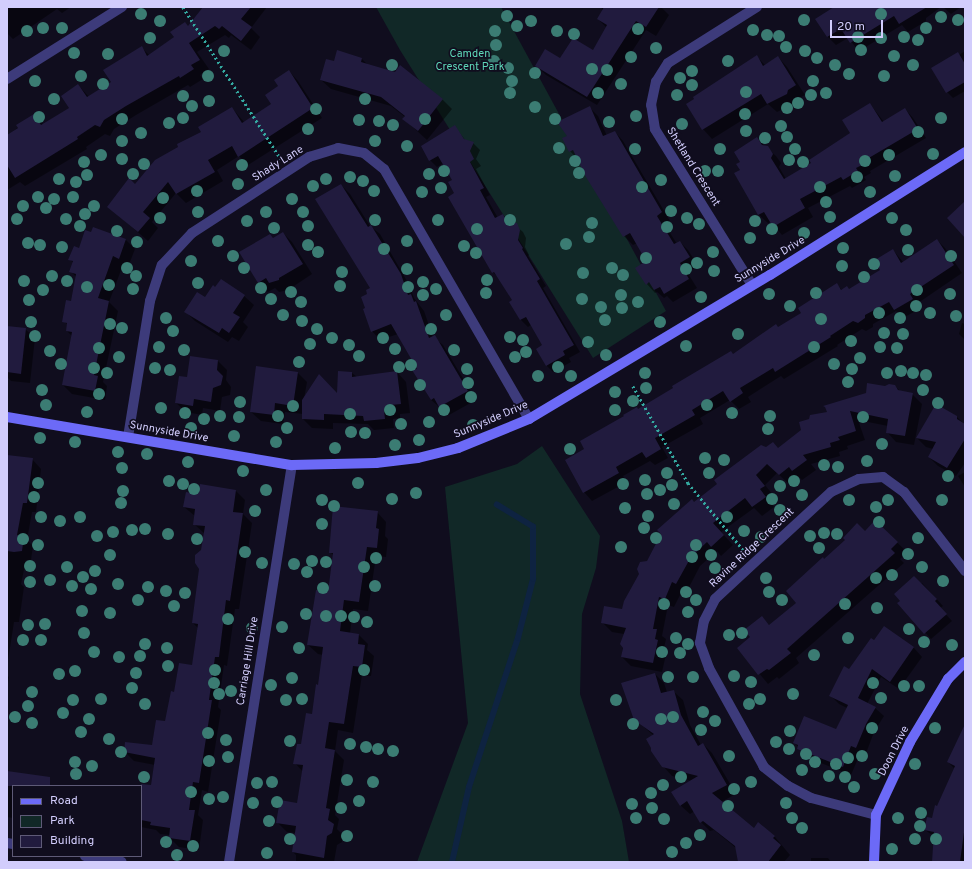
<!DOCTYPE html>
<html>
<head>
<meta charset="utf-8">
<style>
	body { margin:0 }
	#map { position:relative; width:972px; height:869px; overflow:hidden; background:#100d1e; font-family:Overpass,sans-serif }
	div>[style] { position:absolute }
	[style*='--x'] { left:calc(var(--x)*1px); top:calc(var(--y)*1px); width:calc(var(--w)*1px); rotate:calc(var(--a)*1deg) }
	.green>* { inset:0; background:#112827 }
	.shadow>* { inset:0; background:#0007 }
	.stream>* { height:5.5px; margin:-2.75px; padding:0 2.75px; transform-origin:2.75px; border-radius:2.75px; background:#0e2341 }
	.building>* { inset:0; background:#211b3e }
	.path>* { height:2.5px; margin-top:-1.25px; transform-origin:0; background:repeating-linear-gradient(90deg,#34aaa1 0 2px,transparent 0 5px) }
	.street>* { height:10px; margin:-5px; padding:0 5px; transform-origin:5px; border-radius:5px; background:#3d3b7b }
	.secondary>* { height:10px; margin:-5px; padding:0 5px; transform-origin:5px; border-radius:5px; background:#6c6af7 }
	.trees>* { width:12px; height:12px; margin:-6px; border-radius:50%; background:#3b7c73 }
	span { translate:-50% -50%; white-space:nowrap; text-align:center; line-height:1.15; -webkit-text-stroke:3.5px #100d1e; paint-order:stroke }
	.park-label { font-size:11px; color:#5ed7b8 }
	.street-label { font-size:11px; color:#d2cdfc }
	.frame { position:absolute; inset:0; border:8px solid #d2cdfc; pointer-events:none }
	.legend { position:absolute; left:12px; top:785px; width:130px; height:72px; box-sizing:border-box; background:#100d1e; border:1px solid #5e5a77; margin:0; padding:5px 7px; list-style:none; font-size:12px; color:#d2cdfc }
	.legend li { display:flex; align-items:center; gap:8px; height:20px }
	.legend b { width:20px; border:1px solid #5e5a77 }
	.scale { position:absolute; left:830px; top:20px; width:53px; height:18px; box-sizing:border-box; border:2px solid #d2cdfc; border-top:0; padding-left:5px; font-size:12px; line-height:14px; white-space:nowrap; color:#d2cdfc; -webkit-text-stroke:3px #100d1e; paint-order:stroke }
</style>
</head>
<body>
<div id="map">
	<div class="green">
		<i style="clip-path:polygon(376px 7px,501px 7px,666px 311px,593px 358px,400px 50px)"></i>
		<i style="clip-path:polygon(542px 446px,600px 536px,596px 568px,582px 614px,580px 694px,622px 821px,629px 862px,417px 862px,468px 723px,445px 487px,517px 464px)"></i>
	</div>
	<div class="shadow">
		<i style="clip-path:polygon(7px 7px,71px 7px,62px 13px,57px 9px,13px 39px,7px 33px)"></i>
		<i style="clip-path:polygon(205px 7px,267px 7px,251px 28px,260px 37px,251px 50px,231px 35px,229px 38px,225px 35px,197px 52px,209px 69px,200px 75px,203px 79px,190px 87px,188px 85px,136px 115px,114px 129px,110px 136px,105px 134px,86px 147px,87px 149px,25px 186px,20px 182px,7px 190px,7px 136px,34px 115px,44px 125px,70px 108px,78px 85px,89px 97px,112px 82px,142px 48px,149px 55px,189px 27px)"></i>
		<i style="clip-path:polygon(601px 7px,661px 7px,669px 15px,656px 36px,646px 30px,597px 105px,546px 75px,537px 66px,593px 52px,607px 28px,598px 19px,603px 11px)"></i>
		<i style="clip-path:polygon(838px 7px,941px 7px,926px 18px,926px 21px,908px 32px,902px 25px,859px 51px,848px 38px,836px 45px,827px 36px)"></i>
		<i style="clip-path:polygon(943px 7px,961px 7px,951px 14px)"></i>
		<i style="clip-path:polygon(965px 51px,965px 91px,953px 98px,947px 92px,959px 55px)"></i>
		<i style="clip-path:polygon(756px 56px,765px 65px,778px 57px,787px 67px,805px 95px,797px 99px,796px 103px,777px 112px,768px 104px,712px 139px,703px 129px)"></i>
		<i style="clip-path:polygon(362px 59px,368px 65px,442px 99px,452px 109px,427px 140px,404px 119px,405px 117px,391px 106px,331px 89px,321px 80px)"></i>
		<i style="clip-path:polygon(289px 71px,298px 81px,322px 118px,248px 165px,239px 156px,217px 170px,223px 181px,186px 203px,176px 193px,152px 222px,158px 228px,148px 241px,109px 207px,232px 108px,244px 122px,273px 104px,279px 87px)"></i>
		<i style="clip-path:polygon(870px 104px,884px 122px,905px 109px,913px 118px,926px 138px,870px 171px,871px 173px,864px 177px,866px 180px,852px 188px,850px 186px,808px 208px,813px 217px,782px 235px,771px 222px,768px 223px,759px 215px,735px 174px,741px 170px,741px 162px,757px 139px,776px 156px,781px 163px,779px 167px,786px 179px,813px 164px,852px 134px)"></i>
		<i style="clip-path:polygon(590px 108px,598px 116px,607px 136px,615px 132px,623px 141px,670px 221px,665px 225px,677px 244px,680px 242px,688px 250px,698px 266px,687px 272px,697px 288px,673px 302px,667px 296px,664px 298px,657px 292px,655px 293px,647px 284px,648px 262px,637px 243px,633px 245px,624px 236px,578px 160px,570px 151px,568px 136px)"></i>
		<i style="clip-path:polygon(455px 127px,466px 141px,473px 143px,480px 150px,476px 159px,481px 166px,476px 169px,490px 195px,486px 197px,498px 218px,503px 215px,523px 232px,526px 238px,525px 247px,529px 255px,528px 256px,546px 286px,543px 288px,580px 352px,569px 358px,571px 362px,553px 372px,546px 365px,544px 345px,532px 324px,528px 327px,521px 320px,510px 302px,513px 300px,500px 279px,493px 272px,455px 194px,454px 181px,444px 163px,437px 167px,430px 160px,422px 146px)"></i>
		<i style="clip-path:polygon(341px 185px,350px 194px,370px 226px,380px 234px,408px 283px,414px 298px,424px 311px,433px 337px,443px 345px,476px 400px,449px 415px,431px 400px,419px 370px,398px 334px,380px 340px,372px 331px,366px 309px,371px 289px)"></i>
		<i style="clip-path:polygon(94px 228px,126px 240px,135px 249px,128px 267px,123px 265px,109px 302px,118px 311px,103px 382px,107px 386px,105px 400px,72px 394px,63px 385px,72px 336px,67px 331px,68px 325px,64px 321px,72px 302px,76px 277px,71px 271px,74px 263px,69px 259px,92px 234px)"></i>
		<i style="clip-path:polygon(283px 233px,292px 242px,312px 274px,288px 290px,279px 292px,275px 288px,268px 292px,259px 283px,270px 235px,274px 239px)"></i>
		<i style="clip-path:polygon(937px 240px,945px 248px,962px 273px,918px 303px,921px 308px,903px 318px,896px 311px,873px 324px,873px 327px,866px 331px,862px 329px,837px 345px,838px 346px,784px 379px,781px 376px,748px 397px,751px 402px,739px 409px,730px 400px,700px 418px,703px 424px,662px 447px,668px 458px,655px 465px,650px 461px,623px 476px,627px 482px,592px 501px,584px 492px,586px 450px,638px 410px,779px 328px,802px 313px,837px 285px,842px 290px,850px 290px,882px 270px,893px 250px,903px 262px)"></i>
		<i style="clip-path:polygon(244px 296px,254px 305px,243px 322px,248px 327px,239px 341px,232px 337px,228px 342px,195px 321px,186px 312px,205px 299px)"></i>
		<i style="clip-path:polygon(962px 323px,965px 324px,965px 340px,959px 334px)"></i>
		<i style="clip-path:polygon(7px 325px,9px 327px,25px 329px,35px 338px,30px 383px,11px 381px,7px 377px)"></i>
		<i style="clip-path:polygon(218px 361px,227px 370px,226px 380px,231px 387px,230px 395px,222px 397px,220px 411px,203px 408px,202px 415px,186px 412px,176px 403px,188px 378px)"></i>
		<i style="clip-path:polygon(339px 372px,352px 373px,357px 377px,397px 372px,406px 382px,410px 413px,400px 414px,400px 418px,393px 419px,394px 428px,374px 430px,368px 424px,333px 423px,333px 429px,312px 428px,303px 419px,303px 414px,285px 412px,283px 424px,261px 421px,251px 412px,298px 373px,307px 382px,304px 399px,338px 395px)"></i>
		<i style="clip-path:polygon(895px 386px,901px 392px,912px 394px,922px 404px,914px 445px,896px 442px,887px 432px,888px 426px,858px 420px,865px 440px,847px 446px,848px 449px,839px 452px,840px 456px,811px 464px,816px 470px,802px 480px,799px 477px,789px 484px,777px 473px,765px 485px,773px 495px,768px 499px,774px 507px,762px 516px,754px 508px,721px 532px,733px 545px,721px 556px,717px 551px,700px 566px,686px 593px,682px 591px,674px 607px,668px 605px,662px 636px,666px 639px,664px 648px,667px 650px,662px 672px,631px 666px,622px 657px,624px 634px,612px 632px,602px 622px,623px 611px,647px 562px,694px 503px,766px 448px,779px 449px,828px 413px,885px 387px)"></i>
		<i style="clip-path:polygon(936px 405px,956px 416px,965px 425px,965px 463px,956px 476px,938px 466px,929px 457px,933px 449px,926px 447px,917px 438px)"></i>
		<i style="clip-path:polygon(7px 456px,32px 459px,41px 469px,36px 512px,32px 512px,27px 540px,33px 546px,31px 560px,26px 560px,21px 584px,24px 587px,19px 622px,14px 622px,7px 667px)"></i>
		<i style="clip-path:polygon(965px 472px,965px 487px,958px 476px)"></i>
		<i style="clip-path:polygon(236px 491px,245px 500px,243px 514px,252px 523px,239px 609px,235px 609px,227px 666px,224px 665px,218px 707px,221px 710px,208px 792px,202px 790px,198px 815px,203px 820px,199px 850px,179px 847px,170px 838px,170px 835px,160px 834px,156px 830px,141px 827px,141px 789px,152px 786px,155px 765px,134px 761px,125px 752px,153px 746px,166px 722px,175px 693px,193px 666px,198px 628px,193px 623px,205px 534px,194px 524px,195px 516px,184px 507px,199px 495px)"></i>
		<i style="clip-path:polygon(377px 512px,386px 522px,385px 536px,388px 539px,386px 557px,376px 556px,368px 611px,353px 609px,350px 633px,359px 635px,368px 644px,367px 650px,374px 656px,371px 676px,362px 675px,353px 733px,338px 730px,335px 751px,344px 760px,335px 815px,339px 819px,337px 829px,342px 834px,342px 842px,337px 845px,334px 862px,296px 862px,296px 855px,293px 852px,296px 833px,287px 832px,277px 822px,298px 804px,303px 772px,295px 763px,313px 715px,319px 686px,323px 655px,318px 654px,308px 645px,329px 593px,334px 556px,330px 552px)"></i>
		<i style="clip-path:polygon(875px 521px,907px 552px,900px 559px,904px 563px,796px 658px,799px 663px,779px 679px,777px 677px,768px 684px,738px 648px,751px 638px,762px 617px,770px 626px,797px 603px,824px 560px,847px 540px,865px 532px)"></i>
		<i style="clip-path:polygon(922px 583px,943px 606px,940px 608px,952px 621px,931px 639px,899px 603px)"></i>
		<i style="clip-path:polygon(884px 627px,914px 648px,922px 657px,899px 689px,881px 677px,867px 704px,875px 708px,884px 716px,874px 732px,865px 756px,860px 754px,851px 775px,806px 757px,794px 742px,836px 730px,847px 708px,839px 704px,831px 696px)"></i>
		<i style="clip-path:polygon(655px 674px,664px 683px,667px 692px,673px 691px,683px 700px,690px 725px,701px 745px,703px 744px,712px 753px,736px 794px,721px 802px,754px 829px,759px 824px,775px 837px,790px 855px,784px 862px,740px 862px,736px 848px,714px 830px,710px 831px,701px 822px,695px 811px,690px 814px,680px 805px,692px 781px,672px 776px,663px 766px,654px 736px,635px 719px)"></i>
		<i style="clip-path:polygon(7px 675px,9px 677px,7px 688px)"></i>
		<i style="clip-path:polygon(965px 732px,965px 862px,933px 862px,935px 837px,925px 830px,933px 819px,955px 769px,948px 762px)"></i>
		<i style="clip-path:polygon(7px 772px,37px 786px,13px 786px,13px 818px,7px 817px)"></i>
		<i style="clip-path:polygon(811px 858px,828px 858px,831px 862px,811px 862px)"></i>
		<i style="clip-path:polygon(917px 861px,931px 862px,917px 862px)"></i>
	</div>
	<div class="stream">
		<i style="--x:452;--y:862;--w:77;--a:-77.2"></i>
		<i style="--x:469;--y:787;--w:157;--a:-71.8"></i>
		<i style="--x:518;--y:638;--w:61;--a:-75.7"></i>
		<i style="--x:533;--y:579;--w:52;--a:-90"></i>
		<i style="--x:533;--y:527;--w:42;--a:-148.6"></i>
	</div>
	<div class="building">
		<i style="clip-path:polygon(203px 7px,251px 7px,241px 19px,252px 27px,241px 41px,222px 26px,219px 29px,215px 26px,189px 43px,200px 60px,191px 65px,194px 69px,180px 78px,179px 76px,126px 106px,104px 120px,100px 127px,95px 125px,77px 137px,78px 139px,15px 178px,7px 165px,7px 135px,18px 128px,16px 125px,34px 114px,41px 125px,69px 108px,61px 96px,78px 84px,87px 97px,111px 82px,103px 70px,142px 46px,147px 56px,174px 37px,170px 32px,185px 22px,188px 26px)"></i>
		<i style="clip-path:polygon(604px 7px,659px 7px,646px 27px,636px 21px,587px 97px,535px 66px,545px 49px,560px 58px,573px 38px,593px 50px,607px 25px,597px 19px)"></i>
		<i style="clip-path:polygon(834px 7px,927px 7px,899px 24px,894px 16px,850px 43px,841px 29px,827px 37px,815px 19px)"></i>
		<i style="clip-path:polygon(337px 50px,362px 58px,361px 62px,395px 72px,400px 65px,443px 99px,418px 131px,402px 119px,405px 116px,381px 97px,320px 80px,326px 59px,334px 61px)"></i>
		<i style="clip-path:polygon(958px 52px,965px 64px,965px 82px,946px 93px,931px 68px)"></i>
		<i style="clip-path:polygon(757px 55px,763px 66px,778px 56px,796px 85px,788px 90px,787px 94px,767px 104px,761px 94px,702px 130px,686px 104px,694px 99px,693px 97px)"></i>
		<i style="clip-path:polygon(289px 70px,313px 108px,238px 157px,232px 146px,208px 160px,215px 172px,176px 194px,168px 182px,143px 212px,150px 218px,138px 232px,107px 207px,129px 178px,135px 184px,155px 160px,178px 147px,177px 144px,201px 132px,198px 127px,232px 107px,242px 123px,271px 104px,265px 95px,278px 86px,274px 80px)"></i>
		<i style="clip-path:polygon(870px 103px,882px 122px,905px 108px,918px 129px,862px 162px,864px 164px,856px 168px,858px 171px,843px 180px,841px 177px,800px 199px,805px 208px,773px 227px,764px 212px,758px 215px,734px 173px,740px 170px,736px 164px,740px 162px,734px 152px,757px 137px,762px 145px,768px 146px,773px 154px,771px 158px,784px 179px,811px 163px,809px 160px,850px 133px,842px 120px)"></i>
		<i style="clip-path:polygon(590px 106px,603px 136px,615px 131px,662px 212px,657px 216px,674px 244px,680px 241px,690px 257px,680px 263px,689px 279px,664px 294px,660px 287px,654px 290px,649px 282px,646px 285px,635px 268px,646px 261px,630px 233px,623px 237px,586px 177px,573px 150px,569px 152px,562px 138px,567px 136px,557px 122px)"></i>
		<i style="clip-path:polygon(455px 125px,464px 139px,474px 142px,470px 151px,474px 159px,470px 162px,484px 188px,480px 190px,495px 218px,503px 214px,507px 222px,517px 223px,520px 230px,518px 240px,523px 248px,522px 249px,540px 279px,537px 281px,574px 345px,563px 351px,565px 355px,546px 366px,536px 349px,542px 345px,526px 317px,520px 320px,509px 302px,512px 300px,494px 272px,492px 273px,448px 197px,454px 193px,448px 182px,452px 180px,438px 156px,429px 161px,421px 146px)"></i>
		<i style="clip-path:polygon(341px 184px,368px 227px,371px 225px,401px 274px,408px 295px,411px 294px,414px 302px,416px 301px,429px 338px,435px 335px,468px 391px,439px 407px,434px 398px,431px 400px,412px 370px,417px 369px,391px 324px,371px 332px,363px 309px,365px 308px,361px 297px,367px 294px,366px 290px,370px 288px,315px 199px)"></i>
		<i style="clip-path:polygon(965px 201px,965px 238px,947px 218px)"></i>
		<i style="clip-path:polygon(93px 227px,126px 239px,119px 259px,113px 256px,98px 298px,109px 301px,94px 375px,98px 376px,95px 391px,62px 385px,72px 332px,66px 331px,67px 323px,62px 322px,66px 300px,71px 301px,76px 274px,69px 272px,73px 261px,68px 260px,74px 246px,79px 248px,85px 230px,91px 232px)"></i>
		<i style="clip-path:polygon(283px 232px,303px 264px,279px 278px,279px 280px,269px 283px,266px 278px,258px 283px,239px 252px,270px 234px,273px 238px)"></i>
		<i style="clip-path:polygon(937px 239px,954px 265px,910px 294px,913px 299px,894px 310px,889px 302px,865px 315px,865px 318px,858px 323px,853px 321px,830px 336px,831px 337px,775px 372px,773px 368px,740px 388px,743px 393px,730px 402px,723px 391px,692px 410px,695px 415px,655px 438px,661px 449px,646px 458px,642px 452px,616px 467px,619px 473px,583px 493px,565px 460px,584px 449px,580px 441px,624px 416px,623px 415px,637px 407px,638px 409px,673px 388px,672px 386px,731px 351px,733px 354px,776px 324px,778px 327px,801px 313px,798px 308px,837px 283px,841px 290px,847px 286px,849px 289px,880px 270px,875px 260px,893px 249px,901px 263px)"></i>
		<i style="clip-path:polygon(221px 279px,245px 295px,233px 313px,240px 317px,229px 333px,222px 328px,219px 333px,184px 312px,197px 292px,205px 297px,213px 285px,215px 287px)"></i>
		<i style="clip-path:polygon(7px 326px,26px 328px,21px 374px,7px 372px)"></i>
		<i style="clip-path:polygon(190px 356px,218px 360px,217px 370px,223px 376px,221px 385px,213px 388px,211px 402px,194px 399px,193px 406px,175px 403px,179px 376px,187px 377px)"></i>
		<i style="clip-path:polygon(256px 366px,298px 372px,293px 406px,275px 403px,274px 415px,250px 412px)"></i>
		<i style="clip-path:polygon(338px 371px,352px 372px,352px 377px,397px 371px,401px 404px,391px 405px,391px 409px,384px 410px,385px 419px,364px 421px,363px 416px,324px 414px,324px 420px,302px 419px,302px 400px,319px 374px,337px 393px)"></i>
		<i style="clip-path:polygon(867px 383px,885px 386px,889px 384px,895px 385px,898px 390px,913px 393px,905px 436px,886px 433px,888px 419px,850px 411px,856px 431px,838px 437px,840px 440px,830px 443px,831px 447px,803px 455px,807px 460px,792px 471px,789px 467px,779px 475px,767px 464px,756px 475px,765px 486px,760px 489px,766px 497px,752px 507px,745px 498px,713px 523px,724px 535px,711px 547px,707px 542px,691px 557px,676px 584px,672px 582px,665px 599px,659px 597px,653px 629px,657px 629px,655px 639px,658px 640px,653px 663px,621px 657px,623px 648px,620px 644px,626px 628px,601px 623px,604px 606px,622px 609px,624px 601px,639px 574px,637px 569px,640px 562px,647px 561px,661px 534px,657px 530px,692px 499px,694px 502px,717px 484px,714px 480px,761px 445px,766px 447px,773px 442px,778px 448px,801px 430px,799px 422px,809px 419px,810px 415px,827px 412px,825px 407px,823px 406px,866px 393px)"></i>
		<i style="clip-path:polygon(936px 404px,957px 416px,957px 419px,965px 424px,965px 439px,947px 468px,928px 457px,936px 442px,916px 438px)"></i>
		<i style="clip-path:polygon(7px 455px,33px 458px,27px 503px,23px 503px,17px 535px,24px 536px,22px 551px,14px 552px,7px 551px)"></i>
		<i style="clip-path:polygon(200px 484px,236px 490px,233px 512px,243px 513px,230px 601px,226px 600px,219px 657px,215px 657px,209px 700px,212px 700px,199px 783px,193px 782px,189px 810px,195px 810px,190px 841px,169px 838px,170px 828px,150px 825px,151px 822px,141px 820px,141px 784px,151px 785px,155px 758px,124px 752px,125px 742px,152px 745px,156px 720px,165px 721px,171px 691px,174px 692px,179px 663px,192px 665px,198px 624px,192px 623px,199px 569px,195px 563px,195px 555px,201px 550px,205px 526px,193px 525px,195px 509px,183px 507px,186px 492px,198px 494px)"></i>
		<i style="clip-path:polygon(333px 506px,378px 511px,376px 528px,379px 529px,377px 548px,367px 547px,359px 602px,344px 600px,340px 631px,359px 634px,358px 644px,365px 645px,362px 667px,353px 666px,344px 724px,329px 722px,325px 748px,335px 750px,326px 808px,330px 809px,328px 820px,334px 824px,332px 833px,327px 836px,324px 858px,292px 852px,296px 826px,276px 823px,280px 800px,297px 803px,303px 765px,293px 764px,297px 744px,301px 744px,306px 713px,312px 714px,316px 684px,318px 685px,323px 647px,307px 645px,316px 590px,328px 592px,333px 553px,329px 553px)"></i>
		<i style="clip-path:polygon(875px 520px,898px 542px,891px 549px,895px 553px,787px 649px,791px 653px,769px 670px,767px 669px,758px 675px,737px 648px,750px 637px,744px 630px,762px 616px,769px 625px,796px 603px,786px 591px,823px 557px,824px 559px,845px 540px,843px 538px,857px 523px,865px 531px)"></i>
		<i style="clip-path:polygon(914px 576px,937px 599px,935px 601px,947px 614px,924px 634px,897px 603px,900px 601px,894px 594px)"></i>
		<i style="clip-path:polygon(884px 626px,914px 647px,890px 682px,872px 669px,858px 698px,876px 707px,866px 724px,856px 748px,851px 746px,843px 767px,797px 749px,798px 745px,793px 743px,804px 716px,836px 729px,848px 705px,829px 696px,844px 666px,849px 669px,871px 638px,874px 640px)"></i>
		<i style="clip-path:polygon(655px 673px,661px 693px,674px 690px,681px 715px,698px 746px,703px 743px,727px 785px,712px 793px,754px 828px,758px 822px,775px 836px,773px 838px,781px 845px,768px 862px,738px 862px,735px 846px,703px 821px,700px 823px,687px 801px,680px 806px,671px 792px,698px 776px,662px 767px,651px 751px,651px 748px,646px 739px,654px 734px,634px 720px,621px 683px)"></i>
		<i style="clip-path:polygon(965px 724px,965px 825px,960px 862px,932px 862px,934px 832px,924px 830px,927px 817px,932px 818px,935px 805px,937px 806px,955px 766px,947px 762px)"></i>
		<i style="clip-path:polygon(7px 771px,50px 777px,50px 786px,7px 786px)"></i>
	</div>
	<div class="path">
		<i style="--x:183;--y:7;--w:181;--a:57.2"></i>
		<i style="--x:633;--y:386;--w:112;--a:60.4"></i>
		<i style="--x:688;--y:483;--w:89;--a:50.4"></i>
	</div>
	<div class="street">
		<i style="--x:7;--y:79;--w:136;--a:-32.1"></i>
		<i style="--x:752;--y:285;--w:184;--a:-121.9"></i>
		<i style="--x:655;--y:129;--w:24;--a:-99"></i>
		<i style="--x:651;--y:105;--w:24;--a:-78"></i>
		<i style="--x:656;--y:82;--w:22;--a:-58"></i>
		<i style="--x:668;--y:63;--w:105;--a:-32.2"></i>
		<i style="--x:128;--y:437;--w:138;--a:-80.8"></i>
		<i style="--x:150;--y:301;--w:38;--a:-72"></i>
		<i style="--x:162;--y:265;--w:44;--a:-46.8"></i>
		<i style="--x:192;--y:233;--w:140;--a:-33"></i>
		<i style="--x:309;--y:157;--w:30;--a:-17"></i>
		<i style="--x:338;--y:148;--w:26;--a:11"></i>
		<i style="--x:364;--y:153;--w:26;--a:39"></i>
		<i style="--x:384;--y:169;--w:289;--a:59.9"></i>
		<i style="--x:876;--y:815;--w:67;--a:-165.3"></i>
		<i style="--x:811;--y:798;--w:26;--a:-152"></i>
		<i style="--x:788;--y:786;--w:31;--a:-142"></i>
		<i style="--x:764;--y:767;--w:113;--a:-119.1"></i>
		<i style="--x:709;--y:668;--w:27;--a:-110"></i>
		<i style="--x:700;--y:643;--w:22;--a:-80"></i>
		<i style="--x:704;--y:621;--w:25;--a:-63"></i>
		<i style="--x:715;--y:599;--w:158;--a:-42.7"></i>
		<i style="--x:831;--y:492;--w:31;--a:-25"></i>
		<i style="--x:859;--y:479;--w:24;--a:-5"></i>
		<i style="--x:883;--y:477;--w:26;--a:36"></i>
		<i style="--x:904;--y:492;--w:100;--a:52.3"></i>
		<i style="--x:7;--y:843;--w:6;--a:9"></i>
		<i style="--x:85;--y:856;--w:37;--a:9"></i>
		<i style="--x:229;--y:862;--w:402;--a:-81"></i>
	</div>
	<div class="secondary">
		<i style="--x:7;--y:417;--w:289;--a:9.6"></i>
		<i style="--x:292;--y:465;--w:84;--a:-1.4"></i>
		<i style="--x:376;--y:463;--w:42;--a:-6.8"></i>
		<i style="--x:418;--y:458;--w:41;--a:-14"></i>
		<i style="--x:458;--y:448;--w:77;--a:-22.2"></i>
		<i style="--x:529;--y:419;--w:281;--a:-30.9"></i>
		<i style="--x:770;--y:275;--w:231;--a:-32.2"></i>
		<i style="--x:874;--y:862;--w:47;--a:-87.6"></i>
		<i style="--x:876;--y:815;--w:81;--a:-65"></i>
		<i style="--x:910;--y:742;--w:74;--a:-58.9"></i>
		<i style="--x:948;--y:679;--w:24;--a:-45"></i>
	</div>
	<div class="trees">
		<i style="left:141px;top:14px"></i>
		<i style="left:881px;top:14px"></i>
		<i style="left:507px;top:16px"></i>
		<i style="left:941px;top:17px"></i>
		<i style="left:804px;top:20px"></i>
		<i style="left:958px;top:20px"></i>
		<i style="left:160px;top:21px"></i>
		<i style="left:531px;top:21px"></i>
		<i style="left:517px;top:26px"></i>
		<i style="left:43px;top:28px"></i>
		<i style="left:62px;top:28px"></i>
		<i style="left:926px;top:28px"></i>
		<i style="left:638px;top:29px"></i>
		<i style="left:753px;top:30px"></i>
		<i style="left:27px;top:31px"></i>
		<i style="left:495px;top:31px"></i>
		<i style="left:557px;top:31px"></i>
		<i style="left:574px;top:34px"></i>
		<i style="left:767px;top:35px"></i>
		<i style="left:779px;top:36px"></i>
		<i style="left:858px;top:37px"></i>
		<i style="left:904px;top:37px"></i>
		<i style="left:150px;top:38px"></i>
		<i style="left:881px;top:38px"></i>
		<i style="left:918px;top:40px"></i>
		<i style="left:496px;top:45px"></i>
		<i style="left:786px;top:47px"></i>
		<i style="left:656px;top:48px"></i>
		<i style="left:861px;top:50px"></i>
		<i style="left:224px;top:51px"></i>
		<i style="left:805px;top:51px"></i>
		<i style="left:74px;top:53px"></i>
		<i style="left:108px;top:54px"></i>
		<i style="left:894px;top:56px"></i>
		<i style="left:631px;top:57px"></i>
		<i style="left:817px;top:58px"></i>
		<i style="left:494px;top:61px"></i>
		<i style="left:728px;top:61px"></i>
		<i style="left:392px;top:65px"></i>
		<i style="left:835px;top:65px"></i>
		<i style="left:913px;top:65px"></i>
		<i style="left:508px;top:68px"></i>
		<i style="left:592px;top:69px"></i>
		<i style="left:607px;top:70px"></i>
		<i style="left:692px;top:71px"></i>
		<i style="left:535px;top:73px"></i>
		<i style="left:849px;top:74px"></i>
		<i style="left:81px;top:76px"></i>
		<i style="left:208px;top:76px"></i>
		<i style="left:884px;top:76px"></i>
		<i style="left:680px;top:78px"></i>
		<i style="left:35px;top:81px"></i>
		<i style="left:512px;top:81px"></i>
		<i style="left:813px;top:81px"></i>
		<i style="left:103px;top:84px"></i>
		<i style="left:621px;top:84px"></i>
		<i style="left:692px;top:85px"></i>
		<i style="left:746px;top:92px"></i>
		<i style="left:510px;top:93px"></i>
		<i style="left:598px;top:93px"></i>
		<i style="left:826px;top:93px"></i>
		<i style="left:677px;top:95px"></i>
		<i style="left:811px;top:95px"></i>
		<i style="left:183px;top:96px"></i>
		<i style="left:54px;top:99px"></i>
		<i style="left:365px;top:99px"></i>
		<i style="left:209px;top:101px"></i>
		<i style="left:798px;top:103px"></i>
		<i style="left:192px;top:106px"></i>
		<i style="left:535px;top:107px"></i>
		<i style="left:787px;top:108px"></i>
		<i style="left:316px;top:109px"></i>
		<i style="left:745px;top:114px"></i>
		<i style="left:636px;top:116px"></i>
		<i style="left:39px;top:117px"></i>
		<i style="left:183px;top:118px"></i>
		<i style="left:941px;top:118px"></i>
		<i style="left:122px;top:119px"></i>
		<i style="left:425px;top:119px"></i>
		<i style="left:555px;top:119px"></i>
		<i style="left:359px;top:120px"></i>
		<i style="left:379px;top:121px"></i>
		<i style="left:609px;top:122px"></i>
		<i style="left:169px;top:123px"></i>
		<i style="left:682px;top:124px"></i>
		<i style="left:393px;top:125px"></i>
		<i style="left:781px;top:126px"></i>
		<i style="left:308px;top:129px"></i>
		<i style="left:746px;top:131px"></i>
		<i style="left:918px;top:132px"></i>
		<i style="left:141px;top:133px"></i>
		<i style="left:787px;top:137px"></i>
		<i style="left:765px;top:138px"></i>
		<i style="left:122px;top:141px"></i>
		<i style="left:375px;top:141px"></i>
		<i style="left:407px;top:146px"></i>
		<i style="left:559px;top:148px"></i>
		<i style="left:635px;top:149px"></i>
		<i style="left:720px;top:149px"></i>
		<i style="left:795px;top:149px"></i>
		<i style="left:933px;top:154px"></i>
		<i style="left:101px;top:155px"></i>
		<i style="left:889px;top:155px"></i>
		<i style="left:122px;top:159px"></i>
		<i style="left:789px;top:160px"></i>
		<i style="left:575px;top:161px"></i>
		<i style="left:865px;top:161px"></i>
		<i style="left:84px;top:162px"></i>
		<i style="left:803px;top:162px"></i>
		<i style="left:144px;top:164px"></i>
		<i style="left:242px;top:165px"></i>
		<i style="left:444px;top:171px"></i>
		<i style="left:705px;top:171px"></i>
		<i style="left:718px;top:171px"></i>
		<i style="left:579px;top:173px"></i>
		<i style="left:133px;top:174px"></i>
		<i style="left:429px;top:174px"></i>
		<i style="left:87px;top:175px"></i>
		<i style="left:895px;top:176px"></i>
		<i style="left:350px;top:177px"></i>
		<i style="left:857px;top:177px"></i>
		<i style="left:59px;top:179px"></i>
		<i style="left:326px;top:179px"></i>
		<i style="left:661px;top:180px"></i>
		<i style="left:363px;top:181px"></i>
		<i style="left:76px;top:182px"></i>
		<i style="left:238px;top:184px"></i>
		<i style="left:313px;top:186px"></i>
		<i style="left:642px;top:187px"></i>
		<i style="left:820px;top:187px"></i>
		<i style="left:441px;top:188px"></i>
		<i style="left:197px;top:191px"></i>
		<i style="left:374px;top:191px"></i>
		<i style="left:422px;top:192px"></i>
		<i style="left:870px;top:192px"></i>
		<i style="left:38px;top:197px"></i>
		<i style="left:73px;top:197px"></i>
		<i style="left:163px;top:198px"></i>
		<i style="left:54px;top:199px"></i>
		<i style="left:292px;top:199px"></i>
		<i style="left:826px;top:202px"></i>
		<i style="left:23px;top:206px"></i>
		<i style="left:94px;top:206px"></i>
		<i style="left:46px;top:208px"></i>
		<i style="left:671px;top:211px"></i>
		<i style="left:198px;top:212px"></i>
		<i style="left:266px;top:212px"></i>
		<i style="left:303px;top:212px"></i>
		<i style="left:85px;top:214px"></i>
		<i style="left:830px;top:217px"></i>
		<i style="left:160px;top:218px"></i>
		<i style="left:687px;top:218px"></i>
		<i style="left:892px;top:218px"></i>
		<i style="left:17px;top:219px"></i>
		<i style="left:66px;top:219px"></i>
		<i style="left:375px;top:220px"></i>
		<i style="left:438px;top:220px"></i>
		<i style="left:510px;top:220px"></i>
		<i style="left:247px;top:221px"></i>
		<i style="left:755px;top:221px"></i>
		<i style="left:592px;top:223px"></i>
		<i style="left:699px;top:224px"></i>
		<i style="left:80px;top:226px"></i>
		<i style="left:308px;top:226px"></i>
		<i style="left:667px;top:227px"></i>
		<i style="left:274px;top:228px"></i>
		<i style="left:477px;top:229px"></i>
		<i style="left:772px;top:229px"></i>
		<i style="left:906px;top:230px"></i>
		<i style="left:117px;top:231px"></i>
		<i style="left:804px;top:233px"></i>
		<i style="left:589px;top:237px"></i>
		<i style="left:750px;top:238px"></i>
		<i style="left:218px;top:241px"></i>
		<i style="left:407px;top:241px"></i>
		<i style="left:137px;top:242px"></i>
		<i style="left:28px;top:243px"></i>
		<i style="left:566px;top:244px"></i>
		<i style="left:40px;top:245px"></i>
		<i style="left:308px;top:245px"></i>
		<i style="left:464px;top:246px"></i>
		<i style="left:62px;top:247px"></i>
		<i style="left:843px;top:248px"></i>
		<i style="left:384px;top:249px"></i>
		<i style="left:908px;top:250px"></i>
		<i style="left:318px;top:252px"></i>
		<i style="left:713px;top:252px"></i>
		<i style="left:476px;top:253px"></i>
		<i style="left:233px;top:256px"></i>
		<i style="left:951px;top:256px"></i>
		<i style="left:646px;top:258px"></i>
		<i style="left:191px;top:261px"></i>
		<i style="left:697px;top:263px"></i>
		<i style="left:874px;top:264px"></i>
		<i style="left:842px;top:266px"></i>
		<i style="left:127px;top:268px"></i>
		<i style="left:244px;top:268px"></i>
		<i style="left:612px;top:268px"></i>
		<i style="left:407px;top:269px"></i>
		<i style="left:686px;top:269px"></i>
		<i style="left:714px;top:271px"></i>
		<i style="left:342px;top:272px"></i>
		<i style="left:583px;top:273px"></i>
		<i style="left:623px;top:275px"></i>
		<i style="left:52px;top:276px"></i>
		<i style="left:136px;top:276px"></i>
		<i style="left:864px;top:277px"></i>
		<i style="left:487px;top:280px"></i>
		<i style="left:24px;top:281px"></i>
		<i style="left:67px;top:281px"></i>
		<i style="left:423px;top:282px"></i>
		<i style="left:198px;top:283px"></i>
		<i style="left:109px;top:285px"></i>
		<i style="left:340px;top:286px"></i>
		<i style="left:87px;top:287px"></i>
		<i style="left:408px;top:287px"></i>
		<i style="left:261px;top:288px"></i>
		<i style="left:133px;top:289px"></i>
		<i style="left:436px;top:289px"></i>
		<i style="left:43px;top:290px"></i>
		<i style="left:917px;top:290px"></i>
		<i style="left:291px;top:292px"></i>
		<i style="left:486px;top:293px"></i>
		<i style="left:816px;top:293px"></i>
		<i style="left:769px;top:294px"></i>
		<i style="left:950px;top:294px"></i>
		<i style="left:423px;top:295px"></i>
		<i style="left:621px;top:295px"></i>
		<i style="left:701px;top:297px"></i>
		<i style="left:271px;top:299px"></i>
		<i style="left:582px;top:299px"></i>
		<i style="left:29px;top:300px"></i>
		<i style="left:301px;top:302px"></i>
		<i style="left:638px;top:302px"></i>
		<i style="left:790px;top:306px"></i>
		<i style="left:916px;top:306px"></i>
		<i style="left:601px;top:307px"></i>
		<i style="left:622px;top:308px"></i>
		<i style="left:879px;top:313px"></i>
		<i style="left:930px;top:313px"></i>
		<i style="left:283px;top:315px"></i>
		<i style="left:446px;top:315px"></i>
		<i style="left:956px;top:316px"></i>
		<i style="left:166px;top:318px"></i>
		<i style="left:900px;top:318px"></i>
		<i style="left:821px;top:319px"></i>
		<i style="left:605px;top:320px"></i>
		<i style="left:302px;top:321px"></i>
		<i style="left:31px;top:322px"></i>
		<i style="left:660px;top:322px"></i>
		<i style="left:110px;top:324px"></i>
		<i style="left:122px;top:328px"></i>
		<i style="left:317px;top:329px"></i>
		<i style="left:431px;top:329px"></i>
		<i style="left:173px;top:331px"></i>
		<i style="left:884px;top:333px"></i>
		<i style="left:738px;top:334px"></i>
		<i style="left:903px;top:334px"></i>
		<i style="left:35px;top:336px"></i>
		<i style="left:510px;top:337px"></i>
		<i style="left:332px;top:338px"></i>
		<i style="left:383px;top:338px"></i>
		<i style="left:523px;top:340px"></i>
		<i style="left:851px;top:341px"></i>
		<i style="left:588px;top:342px"></i>
		<i style="left:310px;top:344px"></i>
		<i style="left:349px;top:345px"></i>
		<i style="left:686px;top:346px"></i>
		<i style="left:159px;top:347px"></i>
		<i style="left:814px;top:347px"></i>
		<i style="left:880px;top:347px"></i>
		<i style="left:99px;top:348px"></i>
		<i style="left:897px;top:348px"></i>
		<i style="left:395px;top:349px"></i>
		<i style="left:184px;top:350px"></i>
		<i style="left:454px;top:350px"></i>
		<i style="left:50px;top:351px"></i>
		<i style="left:526px;top:352px"></i>
		<i style="left:606px;top:355px"></i>
		<i style="left:359px;top:356px"></i>
		<i style="left:119px;top:357px"></i>
		<i style="left:515px;top:357px"></i>
		<i style="left:860px;top:358px"></i>
		<i style="left:299px;top:362px"></i>
		<i style="left:61px;top:364px"></i>
		<i style="left:834px;top:364px"></i>
		<i style="left:411px;top:365px"></i>
		<i style="left:399px;top:367px"></i>
		<i style="left:558px;top:367px"></i>
		<i style="left:94px;top:368px"></i>
		<i style="left:155px;top:368px"></i>
		<i style="left:467px;top:369px"></i>
		<i style="left:852px;top:369px"></i>
		<i style="left:170px;top:370px"></i>
		<i style="left:901px;top:371px"></i>
		<i style="left:107px;top:373px"></i>
		<i style="left:645px;top:373px"></i>
		<i style="left:887px;top:373px"></i>
		<i style="left:913px;top:373px"></i>
		<i style="left:926px;top:375px"></i>
		<i style="left:538px;top:376px"></i>
		<i style="left:571px;top:376px"></i>
		<i style="left:848px;top:382px"></i>
		<i style="left:468px;top:383px"></i>
		<i style="left:420px;top:385px"></i>
		<i style="left:646px;top:388px"></i>
		<i style="left:42px;top:390px"></i>
		<i style="left:923px;top:390px"></i>
		<i style="left:615px;top:392px"></i>
		<i style="left:99px;top:394px"></i>
		<i style="left:471px;top:397px"></i>
		<i style="left:633px;top:401px"></i>
		<i style="left:240px;top:402px"></i>
		<i style="left:938px;top:403px"></i>
		<i style="left:46px;top:405px"></i>
		<i style="left:707px;top:405px"></i>
		<i style="left:293px;top:406px"></i>
		<i style="left:161px;top:408px"></i>
		<i style="left:390px;top:410px"></i>
		<i style="left:444px;top:410px"></i>
		<i style="left:615px;top:410px"></i>
		<i style="left:87px;top:412px"></i>
		<i style="left:185px;top:413px"></i>
		<i style="left:732px;top:413px"></i>
		<i style="left:350px;top:414px"></i>
		<i style="left:220px;top:416px"></i>
		<i style="left:278px;top:416px"></i>
		<i style="left:770px;top:416px"></i>
		<i style="left:239px;top:417px"></i>
		<i style="left:863px;top:417px"></i>
		<i style="left:204px;top:419px"></i>
		<i style="left:429px;top:422px"></i>
		<i style="left:401px;top:424px"></i>
		<i style="left:473px;top:425px"></i>
		<i style="left:191px;top:428px"></i>
		<i style="left:287px;top:428px"></i>
		<i style="left:768px;top:429px"></i>
		<i style="left:351px;top:432px"></i>
		<i style="left:365px;top:433px"></i>
		<i style="left:234px;top:436px"></i>
		<i style="left:40px;top:438px"></i>
		<i style="left:419px;top:440px"></i>
		<i style="left:75px;top:442px"></i>
		<i style="left:276px;top:442px"></i>
		<i style="left:882px;top:444px"></i>
		<i style="left:395px;top:445px"></i>
		<i style="left:335px;top:448px"></i>
		<i style="left:570px;top:449px"></i>
		<i style="left:118px;top:452px"></i>
		<i style="left:147px;top:454px"></i>
		<i style="left:705px;top:458px"></i>
		<i style="left:724px;top:460px"></i>
		<i style="left:867px;top:461px"></i>
		<i style="left:188px;top:462px"></i>
		<i style="left:824px;top:465px"></i>
		<i style="left:838px;top:467px"></i>
		<i style="left:122px;top:468px"></i>
		<i style="left:243px;top:471px"></i>
		<i style="left:667px;top:473px"></i>
		<i style="left:709px;top:473px"></i>
		<i style="left:948px;top:476px"></i>
		<i style="left:645px;top:480px"></i>
		<i style="left:169px;top:481px"></i>
		<i style="left:794px;top:481px"></i>
		<i style="left:38px;top:483px"></i>
		<i style="left:358px;top:483px"></i>
		<i style="left:183px;top:484px"></i>
		<i style="left:623px;top:484px"></i>
		<i style="left:672px;top:485px"></i>
		<i style="left:780px;top:486px"></i>
		<i style="left:194px;top:489px"></i>
		<i style="left:266px;top:490px"></i>
		<i style="left:660px;top:490px"></i>
		<i style="left:123px;top:491px"></i>
		<i style="left:416px;top:493px"></i>
		<i style="left:647px;top:494px"></i>
		<i style="left:802px;top:495px"></i>
		<i style="left:34px;top:497px"></i>
		<i style="left:392px;top:499px"></i>
		<i style="left:772px;top:499px"></i>
		<i style="left:322px;top:500px"></i>
		<i style="left:849px;top:500px"></i>
		<i style="left:888px;top:500px"></i>
		<i style="left:942px;top:500px"></i>
		<i style="left:121px;top:503px"></i>
		<i style="left:674px;top:504px"></i>
		<i style="left:334px;top:506px"></i>
		<i style="left:876px;top:507px"></i>
		<i style="left:625px;top:508px"></i>
		<i style="left:780px;top:510px"></i>
		<i style="left:255px;top:511px"></i>
		<i style="left:648px;top:516px"></i>
		<i style="left:41px;top:517px"></i>
		<i style="left:80px;top:517px"></i>
		<i style="left:727px;top:517px"></i>
		<i style="left:60px;top:521px"></i>
		<i style="left:879px;top:522px"></i>
		<i style="left:322px;top:524px"></i>
		<i style="left:644px;top:528px"></i>
		<i style="left:145px;top:529px"></i>
		<i style="left:132px;top:530px"></i>
		<i style="left:744px;top:531px"></i>
		<i style="left:113px;top:532px"></i>
		<i style="left:824px;top:533px"></i>
		<i style="left:168px;top:534px"></i>
		<i style="left:837px;top:534px"></i>
		<i style="left:97px;top:536px"></i>
		<i style="left:810px;top:536px"></i>
		<i style="left:761px;top:537px"></i>
		<i style="left:656px;top:538px"></i>
		<i style="left:918px;top:538px"></i>
		<i style="left:23px;top:539px"></i>
		<i style="left:197px;top:539px"></i>
		<i style="left:38px;top:545px"></i>
		<i style="left:696px;top:545px"></i>
		<i style="left:621px;top:547px"></i>
		<i style="left:819px;top:548px"></i>
		<i style="left:245px;top:552px"></i>
		<i style="left:908px;top:554px"></i>
		<i style="left:110px;top:555px"></i>
		<i style="left:711px;top:555px"></i>
		<i style="left:692px;top:557px"></i>
		<i style="left:376px;top:558px"></i>
		<i style="left:312px;top:561px"></i>
		<i style="left:326px;top:562px"></i>
		<i style="left:262px;top:563px"></i>
		<i style="left:294px;top:564px"></i>
		<i style="left:30px;top:566px"></i>
		<i style="left:67px;top:567px"></i>
		<i style="left:364px;top:567px"></i>
		<i style="left:922px;top:567px"></i>
		<i style="left:715px;top:568px"></i>
		<i style="left:95px;top:571px"></i>
		<i style="left:307px;top:572px"></i>
		<i style="left:892px;top:575px"></i>
		<i style="left:83px;top:577px"></i>
		<i style="left:766px;top:578px"></i>
		<i style="left:876px;top:578px"></i>
		<i style="left:50px;top:580px"></i>
		<i style="left:943px;top:581px"></i>
		<i style="left:30px;top:582px"></i>
		<i style="left:118px;top:584px"></i>
		<i style="left:72px;top:586px"></i>
		<i style="left:375px;top:586px"></i>
		<i style="left:148px;top:587px"></i>
		<i style="left:323px;top:588px"></i>
		<i style="left:91px;top:589px"></i>
		<i style="left:166px;top:591px"></i>
		<i style="left:686px;top:592px"></i>
		<i style="left:769px;top:592px"></i>
		<i style="left:185px;top:593px"></i>
		<i style="left:138px;top:600px"></i>
		<i style="left:696px;top:600px"></i>
		<i style="left:782px;top:600px"></i>
		<i style="left:664px;top:604px"></i>
		<i style="left:845px;top:604px"></i>
		<i style="left:174px;top:606px"></i>
		<i style="left:877px;top:608px"></i>
		<i style="left:82px;top:611px"></i>
		<i style="left:688px;top:612px"></i>
		<i style="left:110px;top:613px"></i>
		<i style="left:306px;top:614px"></i>
		<i style="left:326px;top:616px"></i>
		<i style="left:341px;top:616px"></i>
		<i style="left:354px;top:617px"></i>
		<i style="left:228px;top:619px"></i>
		<i style="left:367px;top:622px"></i>
		<i style="left:45px;top:624px"></i>
		<i style="left:28px;top:625px"></i>
		<i style="left:282px;top:627px"></i>
		<i style="left:252px;top:628px"></i>
		<i style="left:909px;top:629px"></i>
		<i style="left:84px;top:633px"></i>
		<i style="left:742px;top:633px"></i>
		<i style="left:729px;top:635px"></i>
		<i style="left:676px;top:638px"></i>
		<i style="left:848px;top:638px"></i>
		<i style="left:23px;top:640px"></i>
		<i style="left:41px;top:640px"></i>
		<i style="left:924px;top:642px"></i>
		<i style="left:145px;top:644px"></i>
		<i style="left:688px;top:644px"></i>
		<i style="left:952px;top:645px"></i>
		<i style="left:167px;top:648px"></i>
		<i style="left:299px;top:648px"></i>
		<i style="left:94px;top:652px"></i>
		<i style="left:662px;top:652px"></i>
		<i style="left:680px;top:653px"></i>
		<i style="left:814px;top:655px"></i>
		<i style="left:140px;top:656px"></i>
		<i style="left:119px;top:657px"></i>
		<i style="left:168px;top:666px"></i>
		<i style="left:215px;top:670px"></i>
		<i style="left:364px;top:670px"></i>
		<i style="left:75px;top:671px"></i>
		<i style="left:136px;top:673px"></i>
		<i style="left:59px;top:674px"></i>
		<i style="left:734px;top:676px"></i>
		<i style="left:668px;top:677px"></i>
		<i style="left:693px;top:677px"></i>
		<i style="left:292px;top:678px"></i>
		<i style="left:751px;top:682px"></i>
		<i style="left:214px;top:683px"></i>
		<i style="left:873px;top:683px"></i>
		<i style="left:271px;top:685px"></i>
		<i style="left:904px;top:686px"></i>
		<i style="left:919px;top:686px"></i>
		<i style="left:132px;top:688px"></i>
		<i style="left:231px;top:691px"></i>
		<i style="left:32px;top:692px"></i>
		<i style="left:219px;top:694px"></i>
		<i style="left:793px;top:694px"></i>
		<i style="left:881px;top:698px"></i>
		<i style="left:101px;top:699px"></i>
		<i style="left:302px;top:699px"></i>
		<i style="left:760px;top:699px"></i>
		<i style="left:73px;top:700px"></i>
		<i style="left:286px;top:700px"></i>
		<i style="left:616px;top:700px"></i>
		<i style="left:145px;top:704px"></i>
		<i style="left:749px;top:704px"></i>
		<i style="left:28px;top:706px"></i>
		<i style="left:703px;top:712px"></i>
		<i style="left:63px;top:713px"></i>
		<i style="left:15px;top:717px"></i>
		<i style="left:673px;top:717px"></i>
		<i style="left:89px;top:719px"></i>
		<i style="left:661px;top:719px"></i>
		<i style="left:715px;top:721px"></i>
		<i style="left:32px;top:723px"></i>
		<i style="left:633px;top:724px"></i>
		<i style="left:872px;top:728px"></i>
		<i style="left:935px;top:728px"></i>
		<i style="left:701px;top:730px"></i>
		<i style="left:790px;top:731px"></i>
		<i style="left:81px;top:732px"></i>
		<i style="left:208px;top:733px"></i>
		<i style="left:109px;top:739px"></i>
		<i style="left:226px;top:740px"></i>
		<i style="left:290px;top:741px"></i>
		<i style="left:776px;top:742px"></i>
		<i style="left:350px;top:744px"></i>
		<i style="left:366px;top:747px"></i>
		<i style="left:378px;top:749px"></i>
		<i style="left:789px;top:749px"></i>
		<i style="left:393px;top:751px"></i>
		<i style="left:121px;top:752px"></i>
		<i style="left:806px;top:754px"></i>
		<i style="left:729px;top:756px"></i>
		<i style="left:862px;top:756px"></i>
		<i style="left:228px;top:757px"></i>
		<i style="left:848px;top:758px"></i>
		<i style="left:209px;top:761px"></i>
		<i style="left:75px;top:762px"></i>
		<i style="left:815px;top:762px"></i>
		<i style="left:836px;top:764px"></i>
		<i style="left:915px;top:764px"></i>
		<i style="left:92px;top:766px"></i>
		<i style="left:802px;top:770px"></i>
		<i style="left:76px;top:774px"></i>
		<i style="left:875px;top:774px"></i>
		<i style="left:829px;top:776px"></i>
		<i style="left:144px;top:777px"></i>
		<i style="left:681px;top:777px"></i>
		<i style="left:845px;top:777px"></i>
		<i style="left:347px;top:780px"></i>
		<i style="left:272px;top:782px"></i>
		<i style="left:373px;top:782px"></i>
		<i style="left:751px;top:782px"></i>
		<i style="left:257px;top:783px"></i>
		<i style="left:663px;top:785px"></i>
		<i style="left:854px;top:787px"></i>
		<i style="left:734px;top:789px"></i>
		<i style="left:191px;top:792px"></i>
		<i style="left:651px;top:793px"></i>
		<i style="left:223px;top:797px"></i>
		<i style="left:209px;top:799px"></i>
		<i style="left:359px;top:801px"></i>
		<i style="left:277px;top:802px"></i>
		<i style="left:253px;top:803px"></i>
		<i style="left:786px;top:803px"></i>
		<i style="left:632px;top:804px"></i>
		<i style="left:728px;top:806px"></i>
		<i style="left:341px;top:808px"></i>
		<i style="left:652px;top:808px"></i>
		<i style="left:921px;top:813px"></i>
		<i style="left:636px;top:818px"></i>
		<i style="left:792px;top:818px"></i>
		<i style="left:898px;top:818px"></i>
		<i style="left:664px;top:819px"></i>
		<i style="left:269px;top:821px"></i>
		<i style="left:920px;top:826px"></i>
		<i style="left:802px;top:828px"></i>
		<i style="left:700px;top:835px"></i>
		<i style="left:347px;top:836px"></i>
		<i style="left:290px;top:839px"></i>
		<i style="left:915px;top:839px"></i>
		<i style="left:936px;top:839px"></i>
		<i style="left:166px;top:842px"></i>
		<i style="left:686px;top:843px"></i>
		<i style="left:193px;top:846px"></i>
		<i style="left:892px;top:849px"></i>
		<i style="left:672px;top:852px"></i>
		<i style="left:267px;top:853px"></i>
		<i style="left:177px;top:855px"></i>
	</div>
	<div class="park-label">
		<span style="left:470px;top:61px">Camden<br>Crescent Park</span>
	</div>
	<div class="street-label">
		<span style="left:278px;top:164px;rotate:-32deg">Shady Lane</span>
		<span style="left:693px;top:167px;rotate:58deg">Shetland Crescent</span>
		<span style="left:770px;top:260px;rotate:-31deg">Sunnyside Drive</span>
		<span style="left:491px;top:420px;rotate:-23deg">Sunnyside Drive</span>
		<span style="left:169px;top:432px;rotate:10deg">Sunnyside Drive</span>
		<span style="left:752px;top:548px;rotate:-43deg">Ravine Ridge Crescent</span>
		<span style="left:248px;top:661px;rotate:-81deg">Carriage Hill Drive</span>
		<span style="left:894px;top:751px;rotate:-63deg">Doon Drive</span>
	</div>
	<div class="frame"></div>
	<ul class="legend">
	<li><b style="height:5px;background:#6c6af7"></b>Road</li>
	<li><b style="height:11px;background:#112827"></b>Park</li>
	<li><b style="height:11px;background:#211b3e"></b>Building</li>
	</ul>
	<div class="scale">20 m</div>
</div>
</body>
</html>
